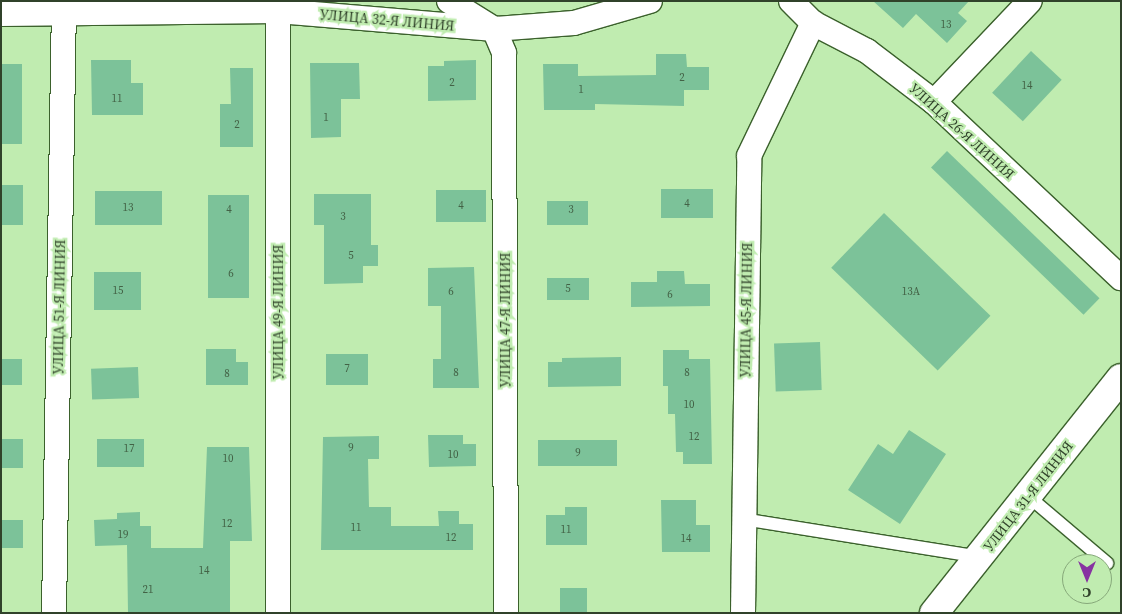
<!DOCTYPE html>
<html>
<head>
<meta charset="utf-8">
<style>
	body { margin:0 }
	#map { position:relative; width:1122px; height:614px; overflow:hidden; background:#c0ecb0; font-family:"Source Serif 4",serif }
	div>[style] { position:absolute }
	[style*='--x'] { left:calc(var(--x)*1px); top:calc(var(--y)*1px); width:calc(var(--w)*1px); rotate:calc(var(--a)*1deg) }
	.building>* { inset:0; background:#7cc299; transform-origin:0 0 }
	.roads { filter:drop-shadow(1px 0 #3b612c) drop-shadow(-1px 0 #3b612c) drop-shadow(0 1px #3b612c) drop-shadow(0 -1px #3b612c) }
	.service>* { height:12px; margin:-6px; padding:0 6px; transform-origin:6px; border-radius:6px; background:#fff }
	.minor>* { height:24px; margin:-12px; padding:0 12px; transform-origin:12px; border-radius:12px; background:#fff }
	.tertiary>* { height:28px; margin:-14px; padding:0 14px; transform-origin:14px; border-radius:14px; background:#fff }
	span { translate:-50% -50%; white-space:nowrap; text-align:center; line-height:1.15; -webkit-text-stroke:4.5px #c0ecb0; paint-order:stroke }
	.number-label { font-size:11px; color:#436246 }
	.number-label span { -webkit-text-stroke-width:0 }
	.street-label { font-size:14px; color:#30422a }
	.frame { position:absolute; inset:0; border:2px solid #30422a; pointer-events:none }
	.north { position:absolute; left:1062px; top:554px; width:50px; height:50px; box-sizing:border-box; background:#c0ecb0; border:1px solid #86a87a; border-radius:50%; rotate:180deg; font-size:14px; font-weight:700; line-height:20px; text-align:center; color:#30422a }
	.north::after { content:''; display:block; margin:auto; width:18px; height:22px; background:#8733a1; clip-path:polygon(50% 0,100% 100%,50% 72%,0 100%) }
</style>
</head>
<body>
<div id="map">
	<div class="building">
		<i style="clip-path:polygon(873px 1px,969px 1px,958px 13px,967px 21px,947px 43px,916px 14px,903px 28px)"></i>
		<i style="left:1031px;top:51px;width:42px;height:57px;rotate:43deg"></i>
		<i style="clip-path:polygon(656px 54px,686px 54px,687px 67px,709px 67px,709px 90px,684px 90px,684px 106px,595px 104px,595px 110px,544px 110px,543px 64px,578px 64px,578px 76px,656px 75px)"></i>
		<i style="clip-path:polygon(91px 60px,131px 60px,131px 83px,143px 83px,143px 115px,92px 115px)"></i>
		<i style="clip-path:polygon(476px 60px,476px 100px,428px 101px,428px 66px,444px 66px,444px 61px)"></i>
		<i style="clip-path:polygon(310px 63px,359px 63px,360px 99px,341px 99px,341px 137px,311px 138px)"></i>
		<i style="left:1px;top:64px;width:21px;height:80px"></i>
		<i style="clip-path:polygon(230px 68px,253px 68px,253px 147px,220px 147px,220px 104px,231px 104px)"></i>
		<i style="left:947px;top:151px;width:212px;height:23px;rotate:44deg"></i>
		<i style="left:1px;top:185px;width:22px;height:40px"></i>
		<i style="left:713px;top:189px;width:29px;height:52px;rotate:90deg"></i>
		<i style="left:436px;top:190px;width:50px;height:32px"></i>
		<i style="left:95px;top:191px;width:67px;height:34px"></i>
		<i style="clip-path:polygon(314px 194px,371px 194px,371px 245px,378px 245px,378px 266px,363px 266px,363px 283px,324px 284px,324px 225px,314px 225px)"></i>
		<i style="left:208px;top:195px;width:41px;height:103px"></i>
		<i style="left:547px;top:201px;width:41px;height:24px"></i>
		<i style="left:884px;top:213px;width:148px;height:76px;rotate:44deg"></i>
		<i style="clip-path:polygon(474px 267px,479px 388px,433px 388px,433px 359px,441px 359px,441px 306px,428px 306px,428px 268px)"></i>
		<i style="clip-path:polygon(657px 271px,684px 271px,685px 284px,710px 284px,710px 306px,631px 307px,631px 282px,657px 282px)"></i>
		<i style="left:94px;top:272px;width:47px;height:38px"></i>
		<i style="left:547px;top:278px;width:42px;height:22px"></i>
		<i style="left:820px;top:342px;width:48px;height:46px;rotate:88deg"></i>
		<i style="clip-path:polygon(206px 349px,236px 349px,236px 362px,248px 362px,248px 385px,206px 385px)"></i>
		<i style="clip-path:polygon(663px 350px,689px 350px,689px 359px,710px 359px,712px 464px,683px 464px,683px 452px,676px 452px,675px 414px,668px 414px,668px 386px,663px 386px)"></i>
		<i style="left:326px;top:354px;width:42px;height:31px"></i>
		<i style="clip-path:polygon(621px 357px,621px 386px,548px 387px,548px 362px,562px 362px,562px 358px)"></i>
		<i style="left:22px;top:359px;width:26px;height:21px;rotate:90deg"></i>
		<i style="left:138px;top:367px;width:31px;height:47px;rotate:88deg"></i>
		<i style="clip-path:polygon(909px 430px,946px 454px,900px 524px,848px 490px,878px 444px,893px 454px)"></i>
		<i style="clip-path:polygon(428px 435px,463px 435px,463px 444px,476px 444px,476px 466px,429px 467px)"></i>
		<i style="clip-path:polygon(379px 436px,379px 459px,368px 459px,369px 507px,391px 507px,391px 526px,439px 526px,438px 511px,459px 511px,459px 524px,473px 524px,473px 550px,321px 550px,323px 437px)"></i>
		<i style="left:1px;top:439px;width:22px;height:29px"></i>
		<i style="left:97px;top:439px;width:47px;height:28px"></i>
		<i style="left:538px;top:440px;width:79px;height:26px"></i>
		<i style="clip-path:polygon(207px 447px,249px 447px,252px 541px,230px 541px,230px 613px,128px 613px,127px 545px,95px 546px,94px 520px,117px 519px,117px 513px,140px 512px,140px 526px,151px 526px,151px 548px,203px 548px)"></i>
		<i style="clip-path:polygon(661px 500px,696px 500px,696px 525px,710px 525px,710px 552px,662px 552px)"></i>
		<i style="clip-path:polygon(565px 507px,587px 507px,587px 545px,546px 545px,546px 515px,565px 515px)"></i>
		<i style="left:1px;top:520px;width:22px;height:28px"></i>
		<i style="left:560px;top:588px;width:27px;height:25px"></i>
	</div>
	<div class="roads">
		<div class="service">
			<i style="--x:1028;--y:496;--w:104;--a:40.3"></i>
			<i style="--x:743;--y:519;--w:239;--a:9.1"></i>
		</div>
		<div class="minor">
			<i style="--x:449;--y:1;--w:53;--a:31.9"></i>
			<i style="--x:494;--y:29;--w:26;--a:67"></i>
			<i style="--x:504;--y:53;--w:560;--a:89.8"></i>
			<i style="--x:791;--y:1;--w:31;--a:45"></i>
			<i style="--x:813;--y:23;--w:61;--a:27.4"></i>
			<i style="--x:867;--y:51;--w:84;--a:37.3"></i>
			<i style="--x:934;--y:102;--w:257;--a:43.3"></i>
			<i style="--x:278;--y:11;--w:602;--a:90"></i>
			<i style="--x:1;--y:14;--w:277;--a:-0.6"></i>
			<i style="--x:278;--y:11;--w:217;--a:4.8"></i>
			<i style="--x:494;--y:29;--w:80;--a:-4.3"></i>
			<i style="--x:574;--y:23;--w:79;--a:-16.1"></i>
			<i style="--x:934;--y:102;--w:139;--a:-46.5"></i>
			<i style="--x:54;--y:613;--w:612;--a:-89.06"></i>
			<i style="--x:743;--y:613;--w:457;--a:-89.2"></i>
			<i style="--x:749;--y:156;--w:148;--a:-64.3"></i>
		</div>
		<div class="tertiary">
			<i style="--x:934;--y:613;--w:300;--a:-51.5"></i>
		</div>
	</div>
	<div class="number-label">
		<span style="left:946px;top:25px">13</span>
		<span style="left:682px;top:78px">2</span>
		<span style="left:452px;top:83px">2</span>
		<span style="left:1027px;top:86px">14</span>
		<span style="left:581px;top:90px">1</span>
		<span style="left:117px;top:99px">11</span>
		<span style="left:326px;top:118px">1</span>
		<span style="left:237px;top:125px">2</span>
		<span style="left:687px;top:204px">4</span>
		<span style="left:461px;top:206px">4</span>
		<span style="left:128px;top:208px">13</span>
		<span style="left:229px;top:210px">4</span>
		<span style="left:571px;top:210px">3</span>
		<span style="left:343px;top:217px">3</span>
		<span style="left:351px;top:256px">5</span>
		<span style="left:231px;top:274px">6</span>
		<span style="left:568px;top:289px">5</span>
		<span style="left:118px;top:291px">15</span>
		<span style="left:451px;top:292px">6</span>
		<span style="left:911px;top:292px">13А</span>
		<span style="left:670px;top:295px">6</span>
		<span style="left:347px;top:369px">7</span>
		<span style="left:456px;top:373px">8</span>
		<span style="left:687px;top:373px">8</span>
		<span style="left:227px;top:374px">8</span>
		<span style="left:689px;top:405px">10</span>
		<span style="left:694px;top:437px">12</span>
		<span style="left:351px;top:448px">9</span>
		<span style="left:129px;top:449px">17</span>
		<span style="left:578px;top:453px">9</span>
		<span style="left:453px;top:455px">10</span>
		<span style="left:228px;top:459px">10</span>
		<span style="left:227px;top:524px">12</span>
		<span style="left:356px;top:528px">11</span>
		<span style="left:566px;top:530px">11</span>
		<span style="left:123px;top:535px">19</span>
		<span style="left:451px;top:538px">12</span>
		<span style="left:686px;top:539px">14</span>
		<span style="left:204px;top:571px">14</span>
		<span style="left:148px;top:590px">21</span>
	</div>
	<div class="street-label">
		<span style="left:387px;top:20px;rotate:5deg">УЛИЦА 32-Я ЛИНИЯ</span>
		<span style="left:962px;top:131px;rotate:42deg">УЛИЦА 26-Я ЛИНИЯ</span>
		<span style="left:59px;top:307px;rotate:-89deg">УЛИЦА 51-Я ЛИНИЯ</span>
		<span style="left:746px;top:310px;rotate:-89deg">УЛИЦА 45-Я ЛИНИЯ</span>
		<span style="left:278px;top:312px;rotate:-90deg">УЛИЦА 49-Я ЛИНИЯ</span>
		<span style="left:505px;top:320px;rotate:-90deg">УЛИЦА 47-Я ЛИНИЯ</span>
		<span style="left:1028px;top:496px;rotate:-52deg">УЛИЦА 31-Я ЛИНИЯ</span>
	</div>
	<div class="frame"></div>
	<div class="north">С</div>
</div>
</body>
</html>
